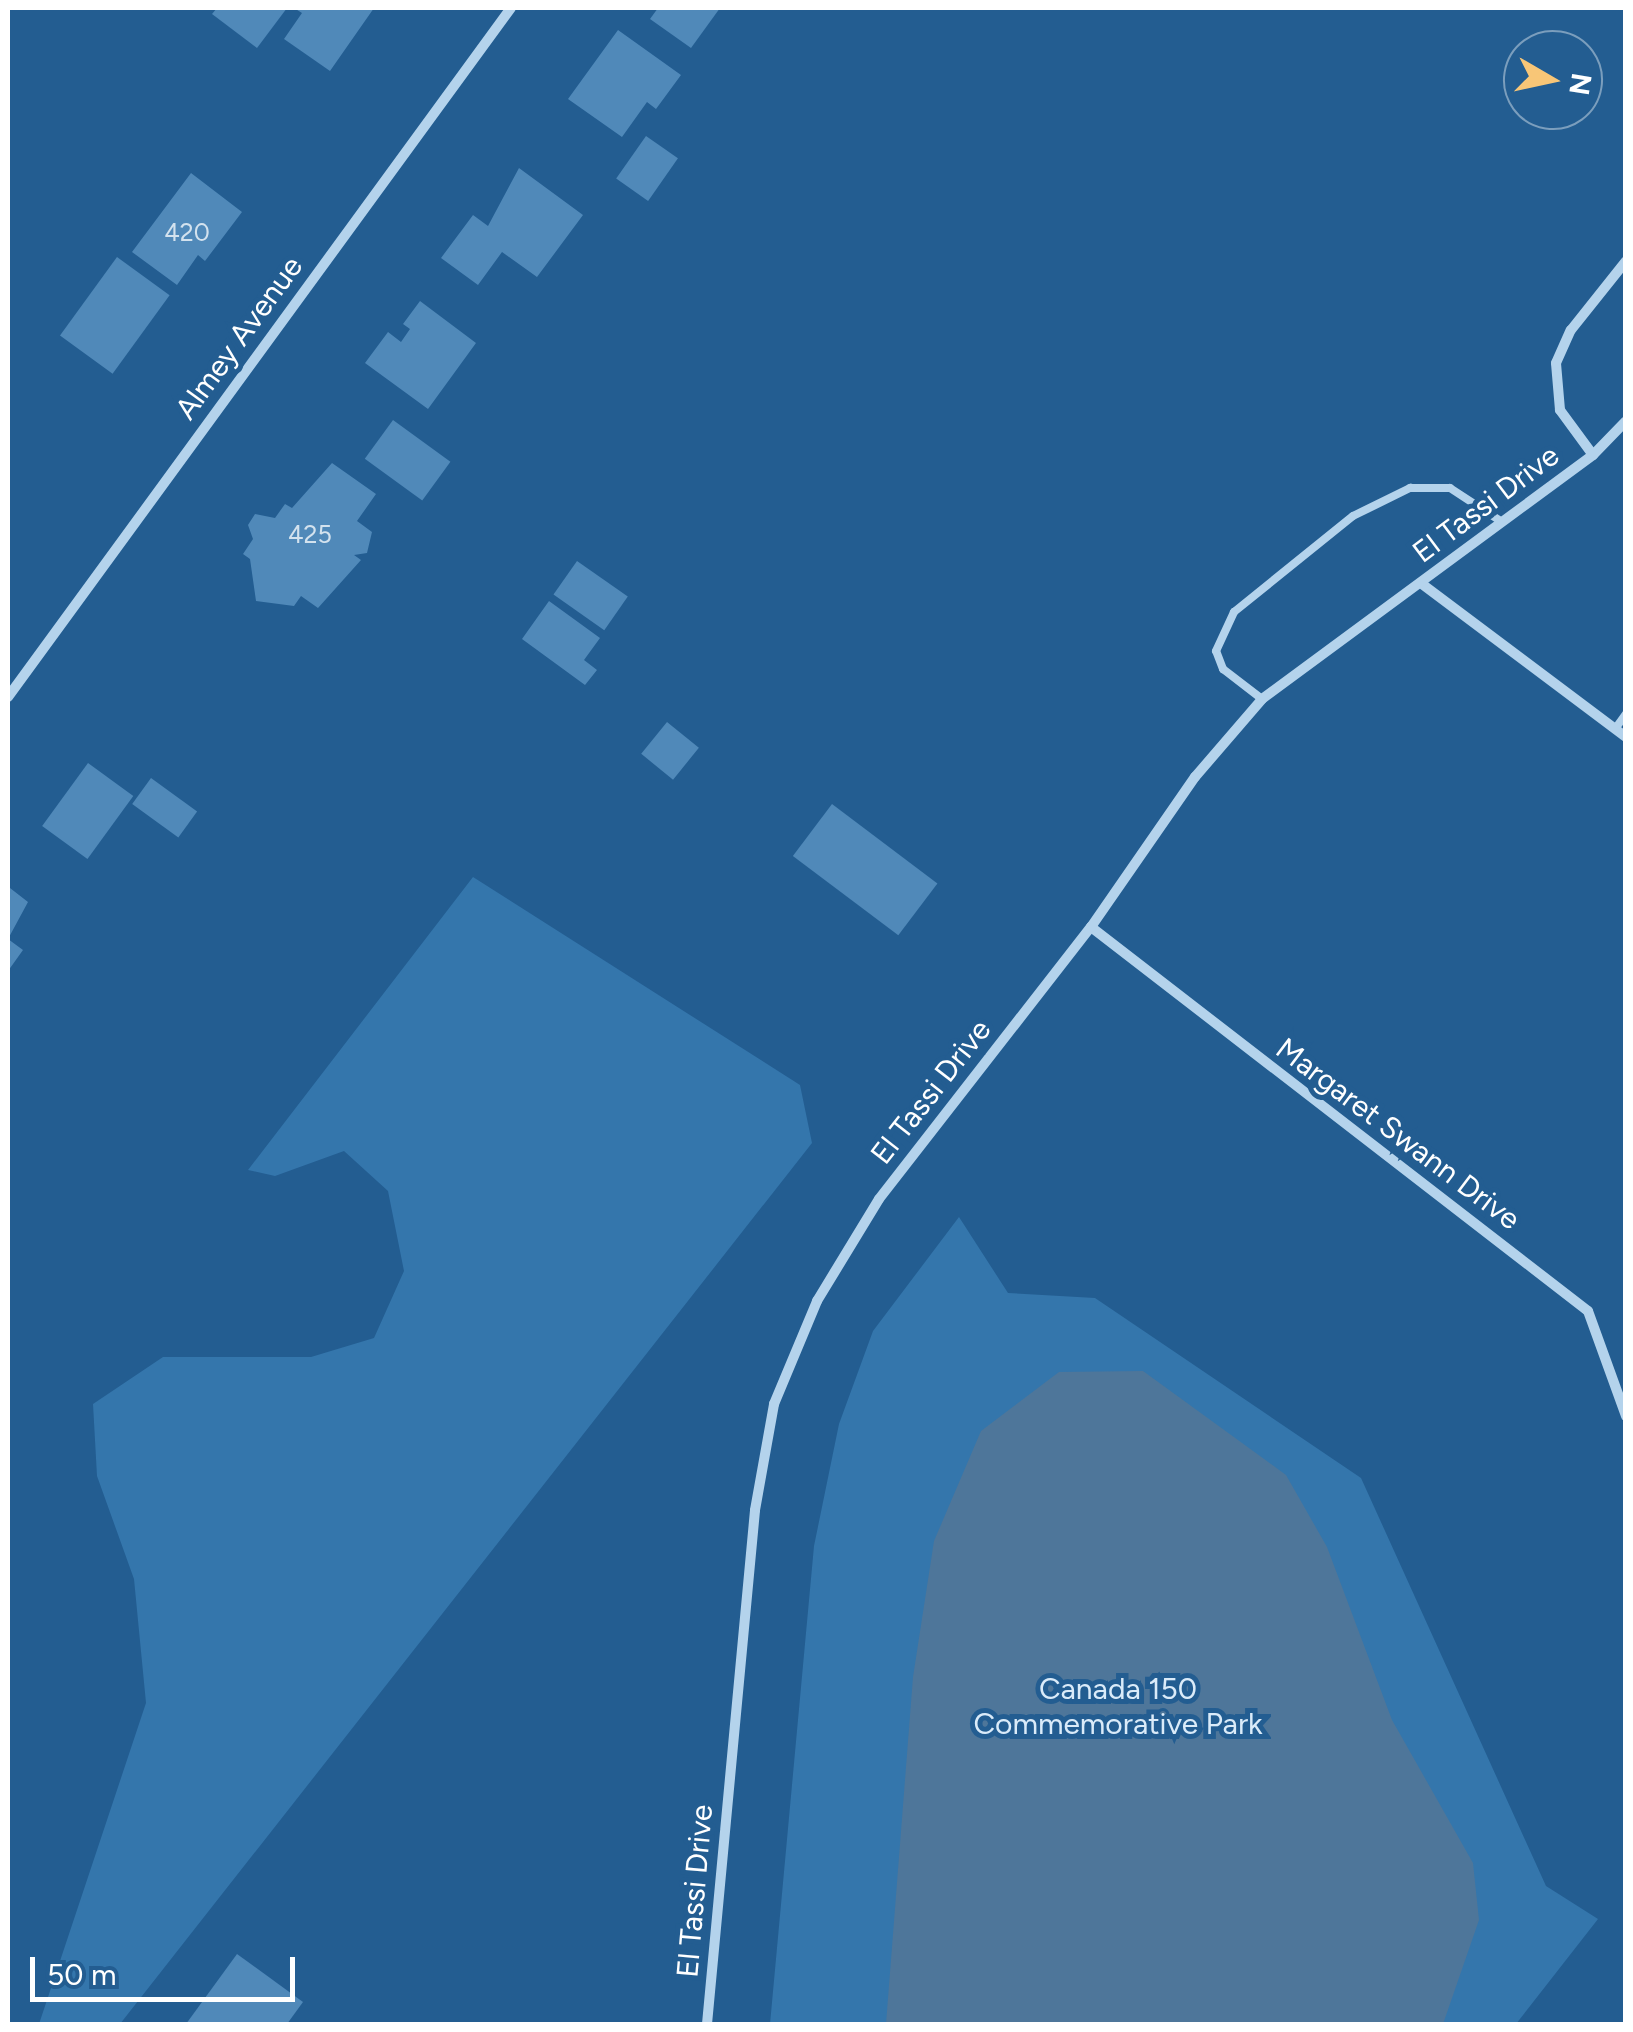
<!DOCTYPE html>
<html>
<head>
<meta charset="utf-8">
<style>
	body { margin:0 }
	#map { position:relative; width:1633px; height:2032px; overflow:hidden; background:#235d91; font-family:Figtree,sans-serif }
	div>[style] { position:absolute }
	[style*='--x'] { left:calc(var(--x)*1px); top:calc(var(--y)*1px); width:calc(var(--w)*1px); rotate:calc(var(--a)*1deg) }
	.green>* { inset:0; background:#3476ac }
	.water>* { inset:0; background:#4e769a }
	.building>* { inset:0; background:#5089b9; transform-origin:0 0 }
	.lane>* { height:8px; margin:-4px; padding:0 4px; transform-origin:4px; border-radius:4px; background:#b4d3ec }
	.street>* { height:10px; margin:-5px; padding:0 5px; transform-origin:5px; border-radius:5px; background:#b4d3ec }
	span { translate:-50% -50%; white-space:nowrap; text-align:center; line-height:1.15; -webkit-text-stroke:10px #235d91; paint-order:stroke }
	.number-label { font-size:25px; color:#d3e2ee }
	.number-label span { -webkit-text-stroke-width:0 }
	.street-label { font-size:30px; color:#fff }
	.park-label { font-size:30px; color:#daebf9 }
	.frame { position:absolute; inset:0; border:10px solid #fff; pointer-events:none }
	.north { position:absolute; left:1503px; top:30px; width:100px; height:100px; box-sizing:border-box; background:#235d91; border:2px solid #7b9ebd; border-radius:50%; rotate:99deg; font-size:28px; font-weight:700; line-height:40px; text-align:center; color:#fff }
	.north::after { content:''; display:block; margin:auto; width:35px; height:45px; background:#f8c677; clip-path:polygon(50% 0,100% 100%,50% 72%,0 100%) }
	.scale { position:absolute; left:30px; top:1957px; width:265px; height:45px; box-sizing:border-box; border:5px solid #fff; border-top:0; padding-left:12px; font-size:30px; line-height:35px; white-space:nowrap; color:#fff; -webkit-text-stroke:8px #235d91; paint-order:stroke }
</style>
</head>
<body>
<div id="map">
	<div class="green">
		<i style="clip-path:polygon(473px 877px,800px 1085px,812px 1143px,120px 2024px,39px 2024px,146px 1703px,134px 1579px,97px 1476px,93px 1404px,163px 1357px,311px 1357px,374px 1338px,404px 1271px,388px 1191px,344px 1151px,275px 1176px,248px 1170px)"></i>
		<i style="clip-path:polygon(959px 1217px,1008px 1293px,1095px 1298px,1361px 1478px,1546px 1886px,1598px 1919px,1516px 2024px,770px 2024px,814px 1546px,839px 1424px,873px 1331px)"></i>
	</div>
	<div class="water">
		<i style="clip-path:polygon(1143px 1371px,1286px 1475px,1327px 1547px,1392px 1720px,1473px 1863px,1479px 1920px,1443px 2024px,886px 2024px,913px 1677px,934px 1541px,981px 1431px,1059px 1372px)"></i>
	</div>
	<div class="building">
		<i style="clip-path:polygon(217px 8px,287px 8px,257px 48px,212px 14px)"></i>
		<i style="clip-path:polygon(294px 8px,374px 8px,330px 71px,284px 39px,302px 13px)"></i>
		<i style="clip-path:polygon(658px 8px,720px 8px,691px 48px,650px 19px)"></i>
		<i style="clip-path:polygon(618px 30px,681px 75px,656px 109px,647px 102px,622px 137px,568px 99px)"></i>
		<i style="left:646px;top:136px;width:39px;height:52px;rotate:35deg"></i>
		<i style="clip-path:polygon(519px 168px,583px 215px,537px 277px,502px 252px,478px 285px,441px 258px,473px 215px,488px 226px)"></i>
		<i style="clip-path:polygon(191px 173px,242px 212px,205px 261px,198px 255px,177px 285px,132px 252px)"></i>
		<i style="left:117px;top:257px;width:65px;height:97px;rotate:36deg"></i>
		<i style="clip-path:polygon(420px 301px,476px 343px,428px 409px,365px 363px,388px 332px,401px 342px,410px 329px,403px 324px)"></i>
		<i style="left:393px;top:420px;width:71px;height:48px;rotate:36deg"></i>
		<i style="clip-path:polygon(332px 463px,376px 494px,357px 521px,372px 532px,367px 553px,354px 555px,361px 560px,318px 608px,301px 596px,294px 606px,256px 601px,250px 559px,243px 554px,253px 539px,248px 525px,255px 514px,275px 518px,285px 504px,292px 508px)"></i>
		<i style="left:577px;top:561px;width:62px;height:41px;rotate:35deg"></i>
		<i style="clip-path:polygon(549px 601px,600px 638px,584px 660px,597px 670px,585px 685px,522px 639px)"></i>
		<i style="left:667px;top:722px;width:41px;height:41px;rotate:39deg"></i>
		<i style="left:88px;top:763px;width:56px;height:78px;rotate:36deg"></i>
		<i style="left:151px;top:778px;width:57px;height:32px;rotate:36deg"></i>
		<i style="left:832px;top:804px;width:132px;height:65px;rotate:37deg"></i>
		<i style="clip-path:polygon(10px 888px,28px 902px,8px 939px,23px 950px,8px 971px,8px 891px)"></i>
		<i style="clip-path:polygon(237px 1954px,303px 2002px,287px 2024px,186px 2024px)"></i>
	</div>
	<div class="lane">
		<i style="--x:1262;--y:699;--w:49;--a:-142.4"></i>
		<i style="--x:1223;--y:669;--w:19;--a:-111"></i>
		<i style="--x:1216;--y:651;--w:43;--a:-65.2"></i>
		<i style="--x:1234;--y:612;--w:153;--a:-38.9"></i>
		<i style="--x:1353;--y:516;--w:64;--a:-26.2"></i>
		<i style="--x:1410;--y:488;--w:40;--a:0"></i>
		<i style="--x:1450;--y:488;--w:62;--a:33.2"></i>
		<i style="--x:1615;--y:729;--w:19;--a:-54"></i>
	</div>
	<div class="street">
		<i style="--x:1593;--y:455;--w:56;--a:-126.3"></i>
		<i style="--x:1560;--y:410;--w:47;--a:-94.9"></i>
		<i style="--x:1556;--y:363;--w:36;--a:-66"></i>
		<i style="--x:1571;--y:330;--w:88;--a:-51.4"></i>
		<i style="--x:1422;--y:584;--w:255;--a:36.9"></i>
		<i style="--x:8;--y:697;--w:853;--a:-53.87"></i>
		<i style="--x:1091;--y:927;--w:628;--a:37.69"></i>
		<i style="--x:1588;--y:1311;--w:112;--a:70.1"></i>
		<i style="--x:707;--y:2024;--w:516;--a:-84.66"></i>
		<i style="--x:755;--y:1510;--w:108;--a:-79.8"></i>
		<i style="--x:774;--y:1404;--w:112;--a:-67.3"></i>
		<i style="--x:817;--y:1301;--w:119;--a:-58.7"></i>
		<i style="--x:879;--y:1199;--w:345;--a:-52.1"></i>
		<i style="--x:1091;--y:927;--w:183;--a:-55.3"></i>
		<i style="--x:1195;--y:777;--w:103;--a:-49.3"></i>
		<i style="--x:1262;--y:699;--w:411;--a:-36.4"></i>
		<i style="--x:1593;--y:455;--w:47;--a:-45.9"></i>
	</div>
	<div class="number-label">
		<span style="left:187px;top:232px">420</span>
		<span style="left:310px;top:534px">425</span>
	</div>
	<div class="street-label">
		<span style="left:239px;top:338px;rotate:-54deg">Almey Avenue</span>
		<span style="left:1486px;top:504px;rotate:-37deg">El Tassi Drive</span>
		<span style="left:931px;top:1092px;rotate:-52deg">El Tassi Drive</span>
		<span style="left:1398px;top:1134px;rotate:37deg">Margaret Swann Drive</span>
		<span style="left:695px;top:1891px;rotate:-85deg">El Tassi Drive</span>
	</div>
	<div class="park-label">
		<span style="left:1118px;top:1706px">Canada 150<br>Commemorative Park</span>
	</div>
	<div class="frame"></div>
	<div class="north">N</div>
	<div class="scale">50 m</div>
</div>
</body>
</html>
